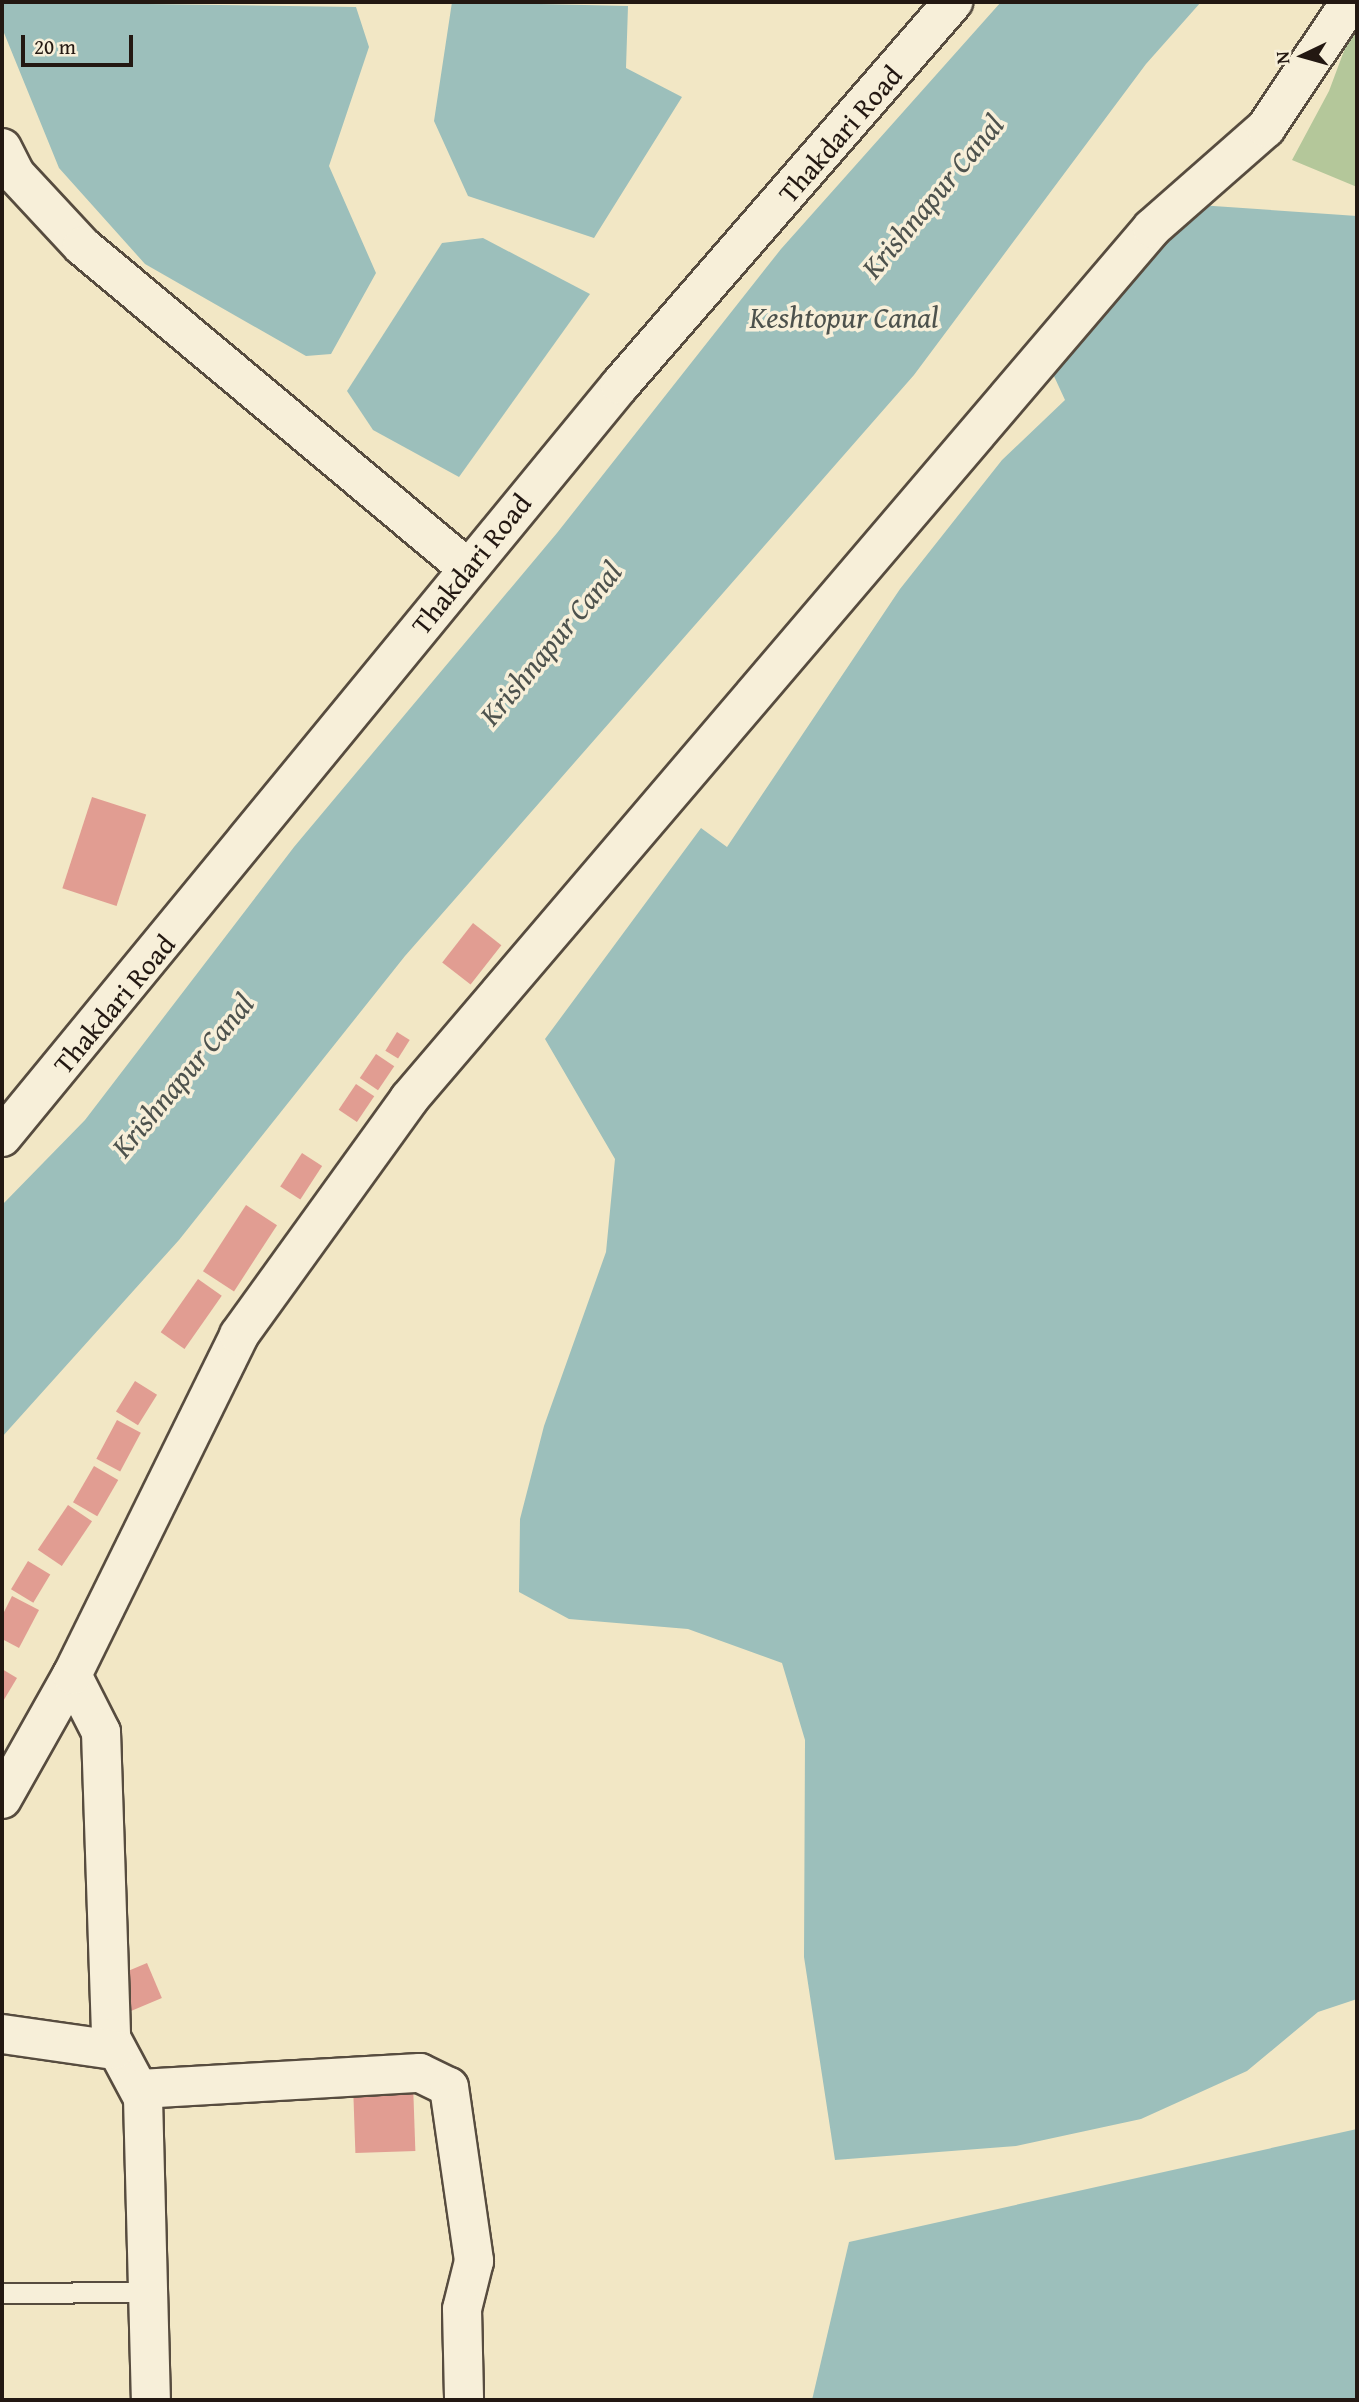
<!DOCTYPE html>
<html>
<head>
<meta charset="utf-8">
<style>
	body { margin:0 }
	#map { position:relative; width:1359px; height:2402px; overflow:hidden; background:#f2e7c5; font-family:"Gentium Book Plus",serif }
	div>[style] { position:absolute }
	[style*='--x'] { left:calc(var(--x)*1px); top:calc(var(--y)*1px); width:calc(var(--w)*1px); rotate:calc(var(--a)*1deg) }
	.green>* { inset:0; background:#b4c79a }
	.water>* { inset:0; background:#9cbfbb }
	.building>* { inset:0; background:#e19d92; transform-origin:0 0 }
	.roads { filter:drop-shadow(2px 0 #574c3f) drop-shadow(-2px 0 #574c3f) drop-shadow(0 2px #574c3f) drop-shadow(0 -2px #574c3f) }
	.lane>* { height:19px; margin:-9.5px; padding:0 9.5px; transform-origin:9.5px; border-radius:9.5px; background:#f7efd9 }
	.street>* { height:38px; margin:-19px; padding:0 19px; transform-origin:19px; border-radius:19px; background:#f7efd9 }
	.secondary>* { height:38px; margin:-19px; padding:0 19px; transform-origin:19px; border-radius:19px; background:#f7efd9 }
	span { translate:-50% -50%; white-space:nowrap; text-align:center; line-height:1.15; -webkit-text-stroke:7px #f7efd9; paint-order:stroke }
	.street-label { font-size:28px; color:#231812 }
	.water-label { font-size:30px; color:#4d524d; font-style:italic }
	.frame { position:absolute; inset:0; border:4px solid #231812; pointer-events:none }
	.north { position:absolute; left:1268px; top:21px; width:70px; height:70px; -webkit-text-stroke:5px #f7efd9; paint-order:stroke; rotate:265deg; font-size:19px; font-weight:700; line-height:28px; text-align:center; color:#231812 }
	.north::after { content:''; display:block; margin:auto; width:24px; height:32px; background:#231812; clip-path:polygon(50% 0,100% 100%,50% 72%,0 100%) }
	.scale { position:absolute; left:21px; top:35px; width:112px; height:32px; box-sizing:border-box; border:4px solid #231812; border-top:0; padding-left:9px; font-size:21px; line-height:24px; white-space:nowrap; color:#231812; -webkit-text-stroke:5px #f7efd9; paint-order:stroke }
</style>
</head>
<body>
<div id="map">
	<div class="green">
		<i style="clip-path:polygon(1357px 16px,1357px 187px,1292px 160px,1329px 91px)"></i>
	</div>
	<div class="water">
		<i style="clip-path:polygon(2px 2px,356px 7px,369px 47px,329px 166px,376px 273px,331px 354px,306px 356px,145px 264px,59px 168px,2px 28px)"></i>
		<i style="clip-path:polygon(452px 2px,628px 6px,626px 68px,682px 97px,594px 238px,468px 196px,434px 121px)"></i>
		<i style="clip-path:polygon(1001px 2px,1201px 2px,1146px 64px,914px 375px,405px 956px,179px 1240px,2px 1437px,2px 1205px,85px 1120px,294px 847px,557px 533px,781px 249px)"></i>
		<i style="clip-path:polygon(1184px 204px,1357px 216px,1357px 1999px,1318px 2012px,1247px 2071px,1141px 2119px,1016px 2146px,835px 2160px,804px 1957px,805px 1740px,782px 1663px,688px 1629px,569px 1619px,519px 1592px,520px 1519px,544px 1426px,606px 1252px,615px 1159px,545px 1039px,701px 828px,727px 847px,900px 589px,1002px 460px,1065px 400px,1053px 374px)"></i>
		<i style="clip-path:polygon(483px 238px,590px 294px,459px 477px,373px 430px,347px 391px,442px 243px)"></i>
		<i style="clip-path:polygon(1357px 2129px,1357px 2400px,812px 2400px,849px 2242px)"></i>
	</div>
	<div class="building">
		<i style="left:92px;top:797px;width:57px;height:96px;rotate:18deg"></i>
		<i style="left:473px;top:923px;width:36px;height:50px;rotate:38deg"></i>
		<i style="left:397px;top:1032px;width:15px;height:22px;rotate:32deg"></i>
		<i style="left:376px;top:1054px;width:22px;height:29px;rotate:34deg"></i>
		<i style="left:356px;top:1084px;width:22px;height:31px;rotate:34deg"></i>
		<i style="left:302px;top:1153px;width:24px;height:40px;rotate:33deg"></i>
		<i style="left:246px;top:1205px;width:37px;height:79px;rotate:33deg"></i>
		<i style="left:198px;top:1279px;width:29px;height:65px;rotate:35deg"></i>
		<i style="left:135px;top:1381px;width:26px;height:36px;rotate:32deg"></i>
		<i style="left:117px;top:1420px;width:27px;height:44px;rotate:28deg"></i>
		<i style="left:94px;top:1466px;width:28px;height:42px;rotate:30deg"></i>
		<i style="left:68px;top:1505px;width:29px;height:54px;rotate:34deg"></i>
		<i style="left:28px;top:1561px;width:26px;height:33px;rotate:31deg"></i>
		<i style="clip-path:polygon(12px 1596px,39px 1610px,19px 1648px,2px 1639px,2px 1616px)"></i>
		<i style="clip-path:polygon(2px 1669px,17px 1678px,2px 1703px)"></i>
		<i style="left:147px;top:1963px;width:38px;height:38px;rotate:67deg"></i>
		<i style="left:413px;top:2083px;width:68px;height:60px;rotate:88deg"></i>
	</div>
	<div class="roads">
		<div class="lane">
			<i style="--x:2;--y:2293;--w:148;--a:-0.4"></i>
		</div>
		<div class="street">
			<i style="--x:2;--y:148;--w:30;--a:63"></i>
			<i style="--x:16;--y:175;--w:97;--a:47.1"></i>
			<i style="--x:82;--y:246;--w:502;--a:39.91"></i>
			<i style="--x:72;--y:1675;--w:64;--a:63"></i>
			<i style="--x:101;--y:1732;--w:306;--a:88.1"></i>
			<i style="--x:111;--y:2038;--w:68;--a:61.9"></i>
			<i style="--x:143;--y:2098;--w:302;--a:88.5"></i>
			<i style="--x:2;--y:1799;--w:142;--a:-60.6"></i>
			<i style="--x:72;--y:1675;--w:379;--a:-63.8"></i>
			<i style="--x:239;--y:1335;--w:291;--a:-54.2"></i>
			<i style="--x:409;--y:1099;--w:1145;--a:-49.53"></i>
			<i style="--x:1152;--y:228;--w:152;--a:-41.3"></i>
			<i style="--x:1266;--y:128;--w:151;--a:-56.3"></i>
			<i style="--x:2;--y:2034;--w:113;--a:8.1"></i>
			<i style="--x:140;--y:2089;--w:280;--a:-3.3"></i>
			<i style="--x:420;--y:2073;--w:32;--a:26"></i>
			<i style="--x:449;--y:2087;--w:176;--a:81.8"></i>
			<i style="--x:474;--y:2261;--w:49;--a:104"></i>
			<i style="--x:462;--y:2309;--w:91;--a:88.7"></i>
		</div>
		<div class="secondary">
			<i style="--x:2;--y:1137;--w:973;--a:-50.59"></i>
			<i style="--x:620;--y:385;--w:508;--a:-48.99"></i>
		</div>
	</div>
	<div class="street-label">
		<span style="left:840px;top:134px;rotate:-49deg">Thakdari Road</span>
		<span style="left:471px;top:564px;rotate:-51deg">Thakdari Road</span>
		<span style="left:114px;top:1004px;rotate:-50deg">Thakdari Road</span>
	</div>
	<div class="water-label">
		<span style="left:932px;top:196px;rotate:-50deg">Krishnapur Canal</span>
		<span style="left:844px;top:317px">Keshtopur Canal</span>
		<span style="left:550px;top:643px;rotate:-50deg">Krishnapur Canal</span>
		<span style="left:182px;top:1075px;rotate:-50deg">Krishnapur Canal</span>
	</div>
	<div class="frame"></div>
	<div class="north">N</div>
	<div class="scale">20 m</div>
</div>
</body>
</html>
